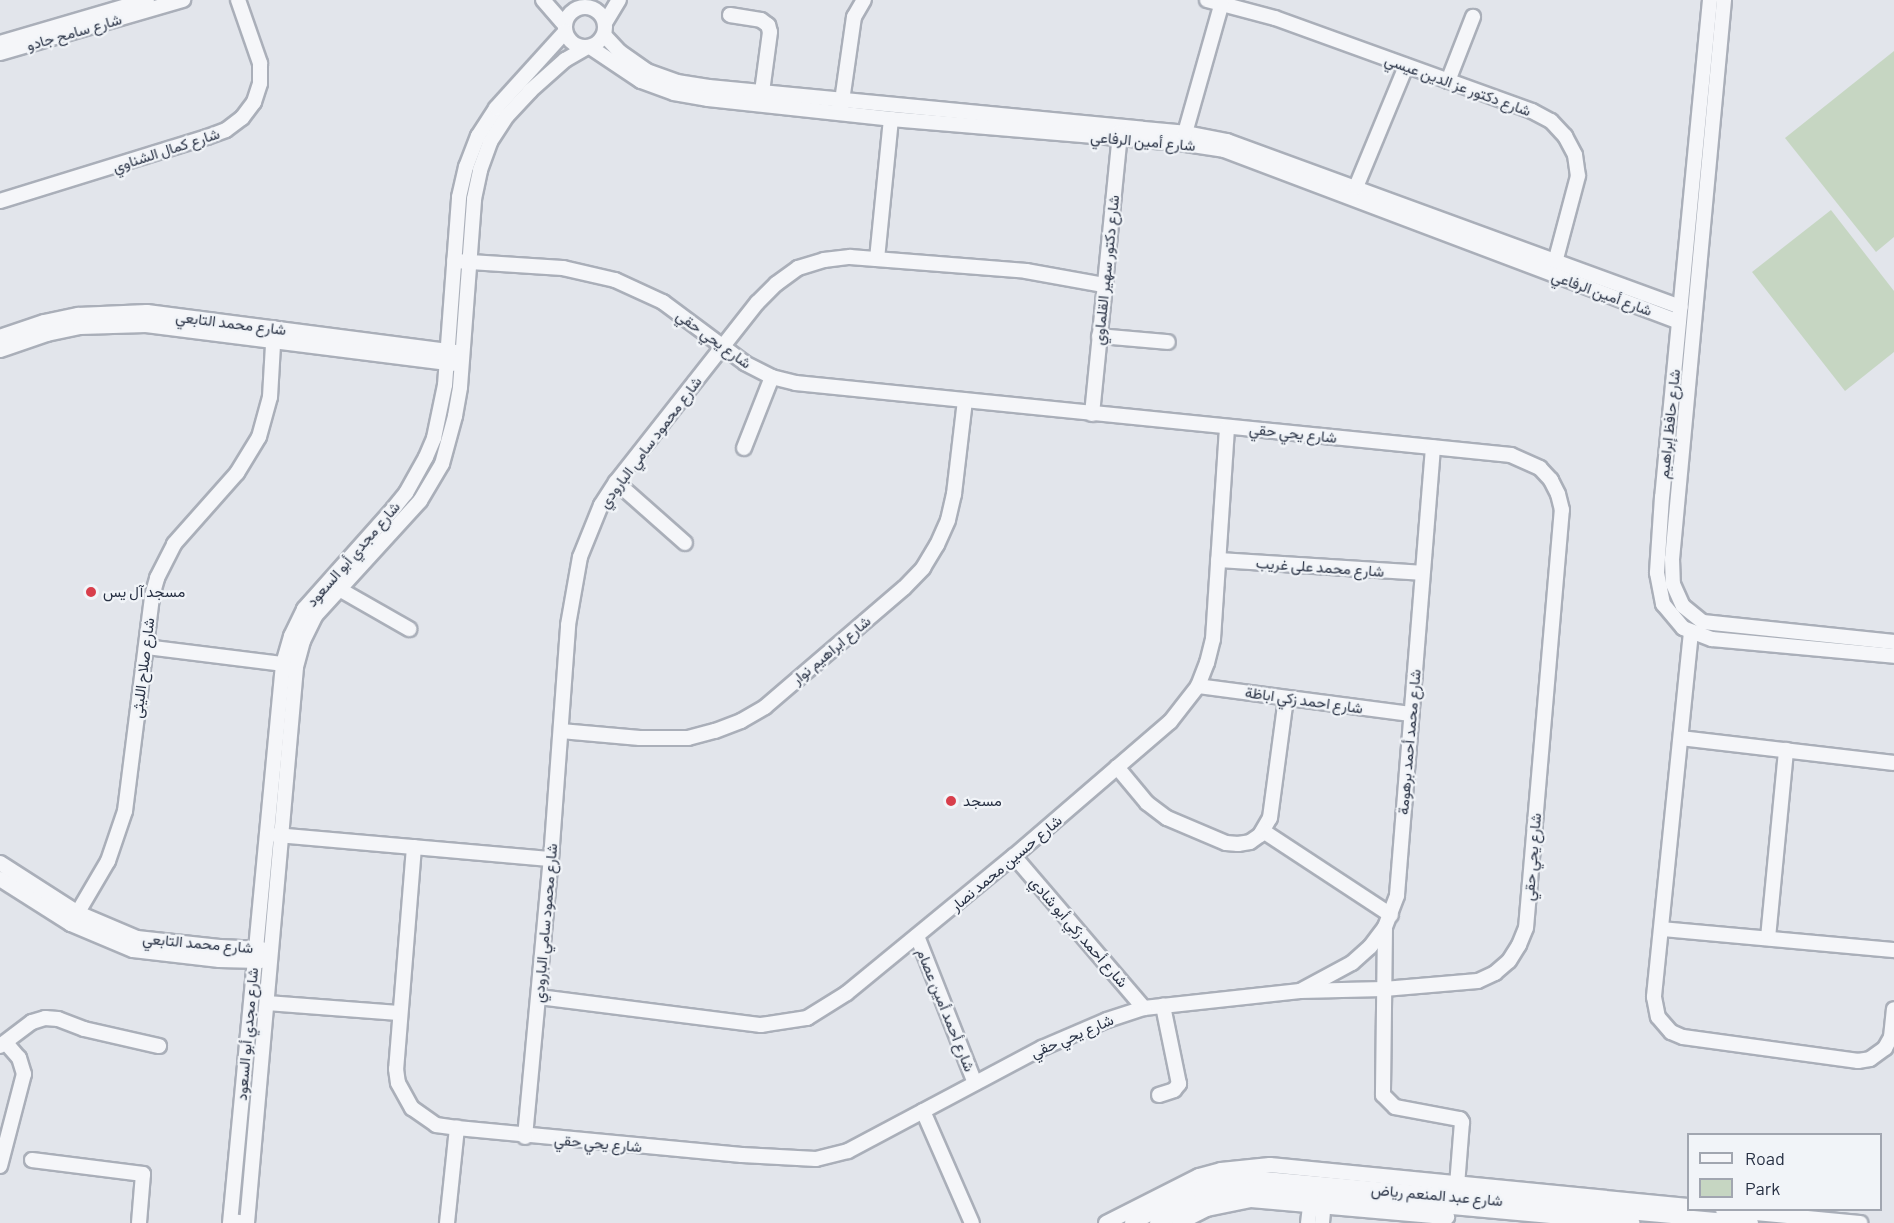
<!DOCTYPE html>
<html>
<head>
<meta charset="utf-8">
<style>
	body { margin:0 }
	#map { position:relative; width:1894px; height:1223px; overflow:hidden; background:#e2e5eb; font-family:Barlow,Vazirmatn,sans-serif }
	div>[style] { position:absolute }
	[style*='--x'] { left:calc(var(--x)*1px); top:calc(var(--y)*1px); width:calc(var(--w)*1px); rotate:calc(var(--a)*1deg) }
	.green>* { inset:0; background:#c6d6c2 }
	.roads { filter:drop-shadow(2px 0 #aaafb9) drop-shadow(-2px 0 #aaafb9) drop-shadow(0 2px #aaafb9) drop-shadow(0 -2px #aaafb9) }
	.minor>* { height:14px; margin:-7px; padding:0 7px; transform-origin:7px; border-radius:7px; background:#f5f6f9 }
	.minor>.ring { margin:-7px; padding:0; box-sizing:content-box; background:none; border:14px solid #f5f6f9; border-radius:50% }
	.dots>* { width:16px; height:16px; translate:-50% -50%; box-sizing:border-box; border:3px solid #f1f4f8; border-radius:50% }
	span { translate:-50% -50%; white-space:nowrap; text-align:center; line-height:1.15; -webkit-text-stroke:4.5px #f1f4f8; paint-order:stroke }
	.street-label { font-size:15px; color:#283144 }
	.poi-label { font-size:15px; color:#283144 }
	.left { translate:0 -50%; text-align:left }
	.legend { position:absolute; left:1687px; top:1133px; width:195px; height:78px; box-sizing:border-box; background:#f1f4f8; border:2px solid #a1a6b0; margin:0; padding:8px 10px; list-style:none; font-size:18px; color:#283144 }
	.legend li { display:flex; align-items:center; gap:12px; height:30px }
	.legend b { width:30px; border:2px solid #a1a6b0 }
</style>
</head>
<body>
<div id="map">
	<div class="green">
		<i style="clip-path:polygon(1894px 51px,1894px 237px,1876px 252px,1785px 138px)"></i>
		<i style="clip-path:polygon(1831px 210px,1894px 291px,1894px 352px,1845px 391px,1752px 272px)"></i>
	</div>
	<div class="roads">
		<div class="minor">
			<i style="--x:543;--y:0;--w:33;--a:49"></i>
			<i style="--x:1207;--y:0;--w:70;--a:14.8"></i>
			<i style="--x:1275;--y:18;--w:273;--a:19.9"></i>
			<i style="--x:1532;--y:111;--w:21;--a:28"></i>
			<i style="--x:1551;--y:121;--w:21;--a:47"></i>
			<i style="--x:1565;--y:136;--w:21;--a:62"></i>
			<i style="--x:1575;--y:155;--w:21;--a:82"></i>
			<i style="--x:1578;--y:176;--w:97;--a:104.9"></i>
			<i style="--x:1710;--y:0;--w:499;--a:95.5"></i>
			<i style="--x:1662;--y:497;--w:76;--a:93.8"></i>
			<i style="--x:1657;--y:573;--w:32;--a:79"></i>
			<i style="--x:1663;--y:604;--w:31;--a:50"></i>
			<i style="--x:1683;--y:628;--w:31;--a:21"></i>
			<i style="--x:1712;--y:639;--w:183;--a:5.3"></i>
			<i style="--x:1724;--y:0;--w:561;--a:95.31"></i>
			<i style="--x:1672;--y:559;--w:25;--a:88"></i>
			<i style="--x:1673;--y:584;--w:24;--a:66"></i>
			<i style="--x:1683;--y:606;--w:26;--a:39"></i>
			<i style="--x:1703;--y:622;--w:192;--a:6"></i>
			<i class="ring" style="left:565px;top:7px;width:26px;height:26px"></i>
			<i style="--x:730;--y:15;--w:31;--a:9"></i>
			<i style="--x:761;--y:20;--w:9;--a:36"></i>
			<i style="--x:768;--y:25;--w:7;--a:74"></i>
			<i style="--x:770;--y:32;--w:61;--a:97.6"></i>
			<i style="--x:605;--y:23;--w:27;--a:-59"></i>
			<i style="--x:604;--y:35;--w:23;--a:47"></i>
			<i style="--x:620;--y:52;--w:33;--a:35"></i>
			<i style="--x:647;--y:71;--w:32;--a:20"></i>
			<i style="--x:677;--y:82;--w:32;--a:9"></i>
			<i style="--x:709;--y:87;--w:478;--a:5.5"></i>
			<i style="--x:1185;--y:133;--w:43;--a:10.8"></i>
			<i style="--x:1227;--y:141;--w:483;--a:20.1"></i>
			<i style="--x:0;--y:43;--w:153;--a:-16.3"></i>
			<i style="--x:590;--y:47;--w:61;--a:33.7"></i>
			<i style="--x:641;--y:81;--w:35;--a:20"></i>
			<i style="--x:674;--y:93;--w:35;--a:10"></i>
			<i style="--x:708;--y:99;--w:184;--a:6.2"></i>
			<i style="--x:891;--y:119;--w:296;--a:4.8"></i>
			<i style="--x:1186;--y:144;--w:38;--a:9"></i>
			<i style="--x:1224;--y:150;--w:486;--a:20.7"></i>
			<i style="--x:0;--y:53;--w:191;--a:-16.2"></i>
			<i style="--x:1448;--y:81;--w:69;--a:-68.7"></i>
			<i style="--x:841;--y:108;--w:92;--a:-81.9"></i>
			<i style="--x:854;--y:17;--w:20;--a:-60"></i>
			<i style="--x:1185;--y:133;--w:136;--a:-74.2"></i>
			<i style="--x:1356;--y:187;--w:131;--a:-67.5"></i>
			<i style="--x:0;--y:201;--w:217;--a:-17.2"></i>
			<i style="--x:207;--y:137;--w:20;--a:-20"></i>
			<i style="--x:226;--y:130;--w:20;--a:-37"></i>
			<i style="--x:242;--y:118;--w:20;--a:-53"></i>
			<i style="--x:254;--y:102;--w:20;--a:-72"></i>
			<i style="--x:260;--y:83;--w:20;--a:-90"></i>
			<i style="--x:260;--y:63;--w:67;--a:-109.2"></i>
			<i style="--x:877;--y:259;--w:141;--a:-84.3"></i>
			<i style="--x:1099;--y:336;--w:69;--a:5"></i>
			<i style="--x:0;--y:337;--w:46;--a:-18.8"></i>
			<i style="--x:44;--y:322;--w:35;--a:-12"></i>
			<i style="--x:78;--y:315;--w:69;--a:-2.5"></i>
			<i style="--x:147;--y:312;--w:311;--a:7.4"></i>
			<i style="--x:0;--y:350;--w:50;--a:-18.8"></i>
			<i style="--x:47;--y:334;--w:34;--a:-12"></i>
			<i style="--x:80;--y:327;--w:66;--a:-1.7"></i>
			<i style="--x:146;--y:325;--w:310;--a:7.2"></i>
			<i style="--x:1092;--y:414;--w:283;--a:-84.3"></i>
			<i style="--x:744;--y:448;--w:76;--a:-68.5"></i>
			<i style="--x:616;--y:482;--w:92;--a:41.5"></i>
			<i style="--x:1218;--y:560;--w:204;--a:3.6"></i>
			<i style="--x:339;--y:589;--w:81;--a:29.7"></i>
			<i style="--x:1691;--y:632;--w:367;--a:95.8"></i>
			<i style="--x:1654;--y:997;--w:20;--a:79"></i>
			<i style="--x:1658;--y:1017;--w:20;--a:49"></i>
			<i style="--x:1671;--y:1032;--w:13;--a:23"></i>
			<i style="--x:1683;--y:1037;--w:177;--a:7.8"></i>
			<i style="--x:1858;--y:1061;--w:12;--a:-9"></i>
			<i style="--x:1870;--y:1059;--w:19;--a:-36"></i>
			<i style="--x:1885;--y:1048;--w:13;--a:-61"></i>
			<i style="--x:1891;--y:1037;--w:28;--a:-84"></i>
			<i style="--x:146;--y:647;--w:138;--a:7.1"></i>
			<i style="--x:1198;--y:686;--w:215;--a:7.5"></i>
			<i style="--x:561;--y:731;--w:79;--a:5.1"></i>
			<i style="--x:640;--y:738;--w:48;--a:0"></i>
			<i style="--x:688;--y:738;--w:28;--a:-15"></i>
			<i style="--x:715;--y:731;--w:28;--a:-21"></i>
			<i style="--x:741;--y:721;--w:28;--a:-30"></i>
			<i style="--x:765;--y:707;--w:183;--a:-40.6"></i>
			<i style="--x:904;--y:588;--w:28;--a:-46"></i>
			<i style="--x:923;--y:568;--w:27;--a:-59"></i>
			<i style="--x:937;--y:545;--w:27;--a:-66"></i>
			<i style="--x:948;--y:520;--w:27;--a:-77"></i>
			<i style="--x:954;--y:494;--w:94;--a:-83.3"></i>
			<i style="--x:1681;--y:738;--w:214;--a:6.7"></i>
			<i style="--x:1117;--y:767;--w:47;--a:50.2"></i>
			<i style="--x:1147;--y:803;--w:25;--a:37"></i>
			<i style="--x:1167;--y:818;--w:64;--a:23"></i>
			<i style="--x:1226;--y:843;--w:12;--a:5"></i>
			<i style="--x:1238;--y:844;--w:12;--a:-9"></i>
			<i style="--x:1250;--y:842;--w:12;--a:-35"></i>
			<i style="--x:1260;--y:835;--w:20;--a:-60"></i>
			<i style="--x:1270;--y:818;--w:121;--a:-82.4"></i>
			<i style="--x:1263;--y:831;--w:153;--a:33.3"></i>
			<i style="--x:276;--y:835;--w:276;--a:5"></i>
			<i style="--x:414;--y:847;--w:223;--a:94.6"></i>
			<i style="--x:396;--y:1069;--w:14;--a:82"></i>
			<i style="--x:398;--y:1083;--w:29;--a:61"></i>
			<i style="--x:412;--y:1108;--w:29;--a:35"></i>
			<i style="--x:436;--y:1125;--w:21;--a:8"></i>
			<i style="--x:457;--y:1128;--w:286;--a:5.4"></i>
			<i style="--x:742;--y:1155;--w:74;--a:3.1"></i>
			<i style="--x:816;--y:1159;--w:33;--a:-14"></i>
			<i style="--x:848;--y:1151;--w:220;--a:-28"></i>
			<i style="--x:1042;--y:1048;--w:71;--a:-23.3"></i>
			<i style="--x:1107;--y:1020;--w:39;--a:-18"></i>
			<i style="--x:1144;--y:1008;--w:157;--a:-6.2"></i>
			<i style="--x:1300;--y:991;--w:84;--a:-1.4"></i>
			<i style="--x:1384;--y:989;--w:94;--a:-4.9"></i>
			<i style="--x:1478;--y:981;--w:19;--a:-25"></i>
			<i style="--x:1495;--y:973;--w:18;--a:-41"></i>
			<i style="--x:1509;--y:961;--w:19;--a:-58"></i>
			<i style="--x:1519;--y:945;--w:18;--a:-68"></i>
			<i style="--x:1526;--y:928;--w:420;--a:-85.1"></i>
			<i style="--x:1562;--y:510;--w:16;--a:-104"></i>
			<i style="--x:1558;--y:494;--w:16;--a:-117"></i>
			<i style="--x:1551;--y:480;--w:16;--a:-133"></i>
			<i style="--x:1540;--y:468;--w:32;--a:-156"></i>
			<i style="--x:1511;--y:455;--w:719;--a:-174.25"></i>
			<i style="--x:796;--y:383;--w:25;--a:-166"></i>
			<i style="--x:772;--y:377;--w:30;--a:-153"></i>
			<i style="--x:745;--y:363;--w:102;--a:-143.4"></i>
			<i style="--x:663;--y:302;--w:53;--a:-155.4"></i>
			<i style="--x:615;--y:280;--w:53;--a:-167"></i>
			<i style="--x:563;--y:268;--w:109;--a:-176.3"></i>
			<i style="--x:1014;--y:856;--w:200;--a:49.5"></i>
			<i style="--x:0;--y:863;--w:93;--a:32.7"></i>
			<i style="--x:78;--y:913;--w:64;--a:23"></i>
			<i style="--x:137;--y:938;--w:83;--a:6.2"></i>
			<i style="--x:220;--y:947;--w:42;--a:2.7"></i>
			<i style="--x:0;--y:879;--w:84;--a:32.4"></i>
			<i style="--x:71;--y:924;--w:67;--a:22.8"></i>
			<i style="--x:133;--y:950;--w:87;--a:6.6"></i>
			<i style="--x:219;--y:960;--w:42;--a:1.4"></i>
			<i style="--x:71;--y:924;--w:73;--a:-59.6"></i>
			<i style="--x:108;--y:861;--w:53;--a:-71.2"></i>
			<i style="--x:125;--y:811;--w:217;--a:-82.8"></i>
			<i style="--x:152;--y:596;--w:19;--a:-74"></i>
			<i style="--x:157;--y:578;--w:38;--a:-63"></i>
			<i style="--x:174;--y:544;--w:95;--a:-48.4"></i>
			<i style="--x:237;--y:473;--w:42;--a:-58.6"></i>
			<i style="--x:259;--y:437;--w:41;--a:-74.6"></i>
			<i style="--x:270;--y:397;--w:69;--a:-86.7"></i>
			<i style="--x:1385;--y:927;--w:168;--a:90.7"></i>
			<i style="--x:1383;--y:1095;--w:17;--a:45"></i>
			<i style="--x:1395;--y:1107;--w:66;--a:10.5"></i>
			<i style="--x:1460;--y:1119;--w:4;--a:56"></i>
			<i style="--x:1462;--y:1122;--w:63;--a:94.5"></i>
			<i style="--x:1662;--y:929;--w:233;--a:5.2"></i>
			<i style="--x:917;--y:936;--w:158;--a:68.5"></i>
			<i style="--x:1768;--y:938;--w:189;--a:-84.5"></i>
			<i style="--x:1302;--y:990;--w:57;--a:-28.4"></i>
			<i style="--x:1352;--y:963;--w:24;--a:-42"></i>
			<i style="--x:1370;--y:947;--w:25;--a:-53"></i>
			<i style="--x:1385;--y:927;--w:34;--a:-69"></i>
			<i style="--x:1397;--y:895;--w:449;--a:-85.4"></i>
			<i style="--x:539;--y:997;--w:224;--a:7.2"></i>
			<i style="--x:761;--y:1025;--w:47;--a:-8.7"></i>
			<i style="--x:807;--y:1018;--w:47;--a:-32"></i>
			<i style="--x:847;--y:993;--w:216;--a:-39.4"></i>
			<i style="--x:1014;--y:856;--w:206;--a:-40.7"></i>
			<i style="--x:1170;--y:722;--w:46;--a:-52.1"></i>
			<i style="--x:1198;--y:686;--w:25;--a:-69"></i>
			<i style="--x:1207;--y:663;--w:25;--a:-76"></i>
			<i style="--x:1213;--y:639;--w:212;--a:-86.2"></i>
			<i style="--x:267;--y:1003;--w:132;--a:4.3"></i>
			<i style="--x:0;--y:1046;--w:40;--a:-37"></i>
			<i style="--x:32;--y:1022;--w:14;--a:-17"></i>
			<i style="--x:45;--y:1018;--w:13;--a:4"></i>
			<i style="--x:58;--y:1019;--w:28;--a:21"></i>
			<i style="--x:84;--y:1029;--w:77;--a:12.8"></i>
			<i style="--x:1159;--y:1095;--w:16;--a:-18"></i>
			<i style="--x:1174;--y:1090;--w:8;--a:-50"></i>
			<i style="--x:1179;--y:1084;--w:80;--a:-101.6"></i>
			<i style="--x:923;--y:1111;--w:122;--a:66.4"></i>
			<i style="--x:525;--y:1137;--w:279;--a:-84.7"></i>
			<i style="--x:551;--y:859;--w:235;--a:-85.8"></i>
			<i style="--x:568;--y:625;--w:69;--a:-80"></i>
			<i style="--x:580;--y:557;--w:56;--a:-68"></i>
			<i style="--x:601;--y:505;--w:27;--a:-57"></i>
			<i style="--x:616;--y:482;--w:228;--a:-51.8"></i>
			<i style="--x:757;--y:303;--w:27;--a:-45"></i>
			<i style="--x:776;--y:284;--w:27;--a:-36"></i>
			<i style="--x:798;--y:268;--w:27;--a:-17"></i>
			<i style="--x:824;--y:260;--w:26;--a:-7"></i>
			<i style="--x:850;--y:257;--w:177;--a:4.5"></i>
			<i style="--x:1026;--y:271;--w:79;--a:10.2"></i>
			<i style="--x:32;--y:1160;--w:112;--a:7.2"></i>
			<i style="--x:143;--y:1174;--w:49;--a:94.7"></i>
			<i style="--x:0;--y:1166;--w:95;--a:-75.4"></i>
			<i style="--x:24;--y:1074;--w:17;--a:-107"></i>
			<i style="--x:19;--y:1058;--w:18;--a:-131"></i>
			<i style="--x:1723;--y:1210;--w:138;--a:5.4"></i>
			<i style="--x:231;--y:1221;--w:16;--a:7"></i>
			<i style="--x:247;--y:1223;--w:558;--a:-84.96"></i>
			<i style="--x:296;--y:667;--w:27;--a:-75"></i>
			<i style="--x:303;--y:641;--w:28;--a:-64"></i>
			<i style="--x:315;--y:616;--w:156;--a:-47.6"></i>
			<i style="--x:420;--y:501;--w:43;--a:-59.3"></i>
			<i style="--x:442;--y:464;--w:50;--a:-74.8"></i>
			<i style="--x:455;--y:416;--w:29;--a:-80"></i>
			<i style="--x:460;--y:387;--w:189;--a:-85.7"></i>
			<i style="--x:474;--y:199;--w:30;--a:-78"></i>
			<i style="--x:480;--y:170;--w:30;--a:-70"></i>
			<i style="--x:490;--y:142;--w:31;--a:-57"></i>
			<i style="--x:507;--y:116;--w:34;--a:-47"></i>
			<i style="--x:530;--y:91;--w:47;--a:-41.5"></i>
			<i style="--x:565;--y:60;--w:24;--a:-30"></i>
			<i style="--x:230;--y:1223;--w:562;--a:-84.58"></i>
			<i style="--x:283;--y:664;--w:29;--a:-74"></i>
			<i style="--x:291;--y:636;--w:30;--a:-64"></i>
			<i style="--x:304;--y:609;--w:134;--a:-48.3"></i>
			<i style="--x:393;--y:509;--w:21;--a:-51"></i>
			<i style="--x:406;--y:493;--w:41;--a:-60.9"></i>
			<i style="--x:426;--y:457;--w:21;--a:-67"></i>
			<i style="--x:434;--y:438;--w:54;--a:-78.3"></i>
			<i style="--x:445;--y:385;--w:189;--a:-85.7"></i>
			<i style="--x:459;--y:197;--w:31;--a:-77"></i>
			<i style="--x:466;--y:167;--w:33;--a:-69"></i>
			<i style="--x:478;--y:136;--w:33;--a:-57"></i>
			<i style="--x:496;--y:108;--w:103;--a:-47.8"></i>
			<i style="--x:447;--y:1223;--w:96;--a:-84"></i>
			<i style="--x:1106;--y:1223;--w:104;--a:-26.8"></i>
			<i style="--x:1199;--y:1176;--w:23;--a:-15"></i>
			<i style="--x:1221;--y:1170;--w:49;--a:-5.8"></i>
			<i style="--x:1270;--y:1165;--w:420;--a:5.6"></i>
			<i style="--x:1132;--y:1223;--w:74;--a:-27.3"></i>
			<i style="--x:1198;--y:1189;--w:38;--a:-15"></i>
			<i style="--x:1235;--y:1179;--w:19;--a:-3"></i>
			<i style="--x:1254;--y:1178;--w:499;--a:5.2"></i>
			<i style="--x:1157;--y:1223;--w:50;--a:-27.6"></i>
			<i style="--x:1201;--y:1200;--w:37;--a:-14"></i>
			<i style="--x:1237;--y:1191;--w:18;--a:-6"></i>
			<i style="--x:1255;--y:1189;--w:379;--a:5.2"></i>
			<i style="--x:1179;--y:1223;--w:31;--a:-27"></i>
			<i style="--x:1207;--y:1209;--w:45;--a:-11.6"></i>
			<i style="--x:1251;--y:1200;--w:197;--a:5"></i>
			<i style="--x:1308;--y:1223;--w:26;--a:-83"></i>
			<i style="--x:1322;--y:1223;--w:25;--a:-85"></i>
		</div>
	</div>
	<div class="dots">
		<i style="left:91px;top:592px;background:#d83e4b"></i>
		<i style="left:951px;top:801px;background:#d83e4b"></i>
	</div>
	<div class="street-label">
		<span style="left:74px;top:32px;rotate:-16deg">شارع سامح جادو</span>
		<span style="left:1458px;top:85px;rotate:20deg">شارع دكتور عز الدين عيسي</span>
		<span style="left:1143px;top:141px;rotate:5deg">شارع أمين الرفاعي</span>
		<span style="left:166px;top:150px;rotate:-18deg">شارع كمال الشناوي</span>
		<span style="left:1106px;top:270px;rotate:-84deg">شارع دكتور سهير القلماوي</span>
		<span style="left:1602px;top:293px;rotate:20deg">شارع أمين الرفاعي</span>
		<span style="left:231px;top:323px;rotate:7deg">شارع محمد التابعي</span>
		<span style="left:714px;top:339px;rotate:36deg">شارع يحي حقي</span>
		<span style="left:1669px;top:424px;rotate:-84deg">شارع حافظ إبراهيم</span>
		<span style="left:1293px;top:433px;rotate:6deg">شارع يحي حقي</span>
		<span style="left:650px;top:442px;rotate:-53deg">شارع محمود سامي البارودي</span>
		<span style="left:353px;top:554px;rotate:-49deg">شارع مجدي أبو السعود</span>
		<span style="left:1320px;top:567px;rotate:4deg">شارع محمد على غريب</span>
		<span style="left:831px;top:650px;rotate:-40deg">شارع ابراهيم نوار</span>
		<span style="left:143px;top:668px;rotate:-83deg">شارع صلاح الليثى</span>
		<span style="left:1304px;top:700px;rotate:8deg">شارع احمد زكي اباظة</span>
		<span style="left:1409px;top:742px;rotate:-85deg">شارع محمد أحمد برهومة</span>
		<span style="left:1532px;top:857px;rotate:-85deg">شارع يحي حقي</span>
		<span style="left:1006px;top:863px;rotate:-40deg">شارع حسين محمد نصار</span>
		<span style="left:545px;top:923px;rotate:-85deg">شارع محمود سامي البارودي</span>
		<span style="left:1079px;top:932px;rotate:49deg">شارع أحمد زكي أبو شادي</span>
		<span style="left:198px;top:943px;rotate:5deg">شارع محمد التابعي</span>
		<span style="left:946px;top:1010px;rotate:68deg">شارع أحمد أمين عصام</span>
		<span style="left:247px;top:1034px;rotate:-85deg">شارع مجدي أبو السعود</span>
		<span style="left:1072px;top:1036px;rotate:-23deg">شارع يحي حقي</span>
		<span style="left:598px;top:1143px;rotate:5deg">شارع يحي حقي</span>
		<span style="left:1437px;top:1195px;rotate:5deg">شارع عبد المنعم رياض</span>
	</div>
	<div class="poi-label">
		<span class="left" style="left:103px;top:592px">مسجد آل يس</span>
		<span class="left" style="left:963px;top:801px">مسجد</span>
	</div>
	<ul class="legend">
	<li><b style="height:8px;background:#f5f6f9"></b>Road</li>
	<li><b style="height:16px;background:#c6d6c2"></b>Park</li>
	</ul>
</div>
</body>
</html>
